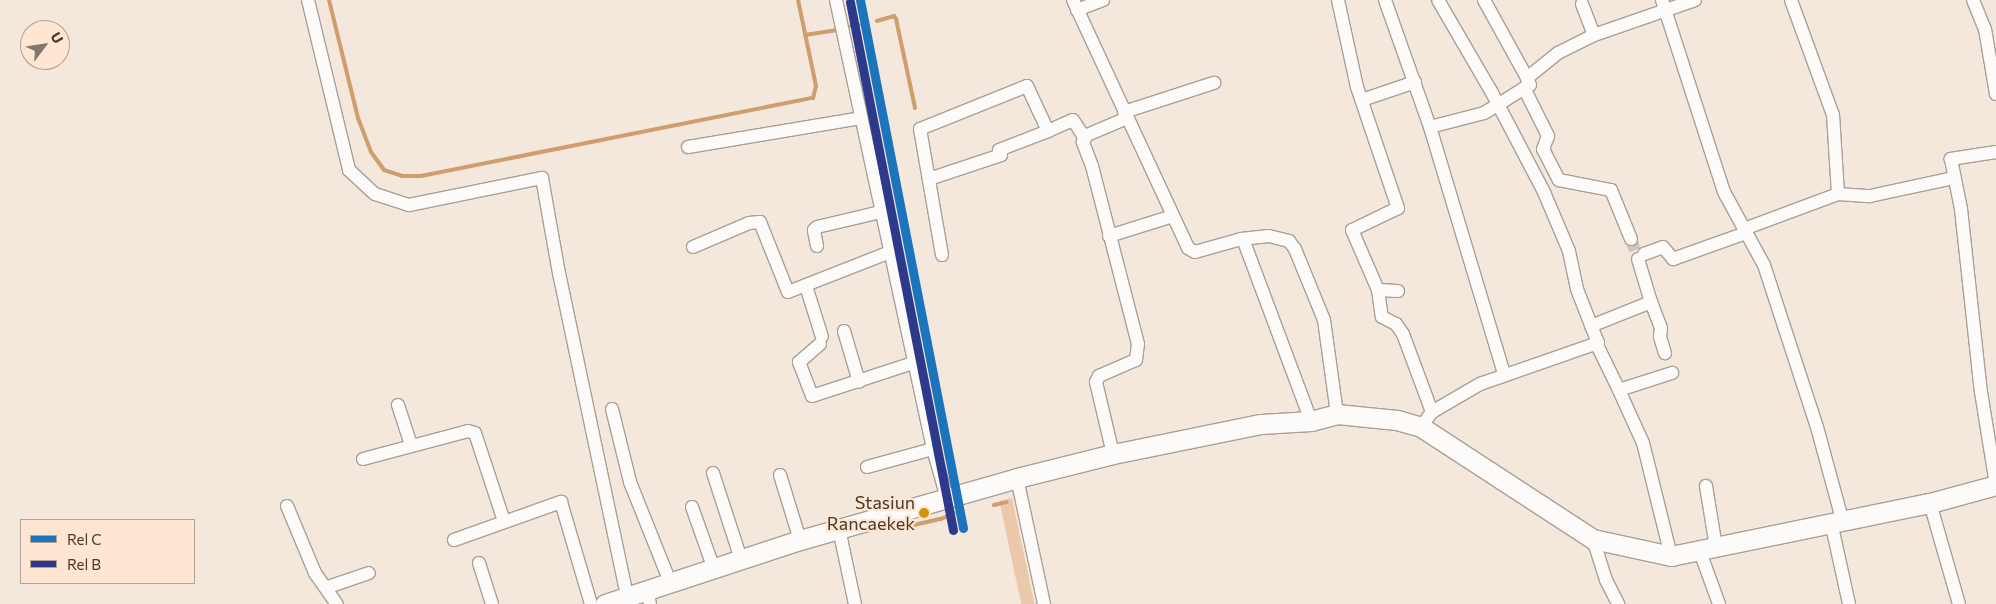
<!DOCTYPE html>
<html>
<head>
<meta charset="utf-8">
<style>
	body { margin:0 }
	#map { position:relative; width:1996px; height:604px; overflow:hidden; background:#f4e7dc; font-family:Commissioner,sans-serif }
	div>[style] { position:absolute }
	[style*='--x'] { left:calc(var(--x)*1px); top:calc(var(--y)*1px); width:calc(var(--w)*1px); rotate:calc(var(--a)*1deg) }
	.green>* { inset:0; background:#ebc8a9; transform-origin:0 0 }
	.stream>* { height:4px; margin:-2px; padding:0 2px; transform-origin:2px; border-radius:2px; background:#ce9e6d }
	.street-tunnel>* { height:12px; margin-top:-6px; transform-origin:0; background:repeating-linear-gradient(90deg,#d1c4b9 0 12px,transparent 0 18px) }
	.roads { filter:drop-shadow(1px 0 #a99f96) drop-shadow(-1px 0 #a99f96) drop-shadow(0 1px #a99f96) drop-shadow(0 -1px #a99f96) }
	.street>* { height:12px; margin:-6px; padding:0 6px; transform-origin:6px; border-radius:6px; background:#fdfbfa }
	.secondary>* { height:19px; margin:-9.5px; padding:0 9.5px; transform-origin:9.5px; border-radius:9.5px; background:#fdfbfa }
	.rail-1>* { height:9px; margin:-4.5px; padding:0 4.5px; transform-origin:4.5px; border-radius:4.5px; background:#1c75bc }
	.rail-2>* { height:9px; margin:-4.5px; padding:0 4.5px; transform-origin:4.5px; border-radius:4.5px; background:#2d398b }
	.dots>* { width:14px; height:14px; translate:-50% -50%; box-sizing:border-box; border:2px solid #fee6d2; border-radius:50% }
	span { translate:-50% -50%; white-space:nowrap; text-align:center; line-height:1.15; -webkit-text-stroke:4.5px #fee6d2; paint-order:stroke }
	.bus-label { font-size:18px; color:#453a2f }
	.right { translate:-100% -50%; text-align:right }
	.legend { position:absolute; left:20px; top:519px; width:175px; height:65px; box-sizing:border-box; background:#fee6d2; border:1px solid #b4a191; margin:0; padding:6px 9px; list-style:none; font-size:15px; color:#453a2f }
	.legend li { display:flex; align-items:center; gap:10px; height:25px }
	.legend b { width:25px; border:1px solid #b4a191 }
	.north { position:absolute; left:20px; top:20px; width:50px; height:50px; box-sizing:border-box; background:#fee6d2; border:1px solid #b4a191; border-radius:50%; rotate:59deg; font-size:14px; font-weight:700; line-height:20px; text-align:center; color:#453a2f }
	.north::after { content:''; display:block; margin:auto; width:18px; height:22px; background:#82776c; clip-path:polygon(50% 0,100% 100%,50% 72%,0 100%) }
</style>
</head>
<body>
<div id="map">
	<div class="green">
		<i style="left:1012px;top:498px;width:108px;height:13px;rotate:78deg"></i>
	</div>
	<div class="stream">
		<i style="--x:329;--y:0;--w:122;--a:76.2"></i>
		<i style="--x:358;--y:118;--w:36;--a:69"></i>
		<i style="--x:371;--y:152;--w:22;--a:54"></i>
		<i style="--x:384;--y:170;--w:19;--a:18"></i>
		<i style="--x:402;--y:176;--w:19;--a:0"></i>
		<i style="--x:421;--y:176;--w:400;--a:-11.3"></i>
		<i style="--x:813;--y:98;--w:12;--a:-76"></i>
		<i style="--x:816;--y:86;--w:88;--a:-101.8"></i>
		<i style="--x:877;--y:21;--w:18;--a:-16"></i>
		<i style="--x:894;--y:16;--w:4;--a:56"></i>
		<i style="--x:896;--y:19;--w:91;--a:77.9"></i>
		<i style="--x:851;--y:26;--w:8;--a:-7"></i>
		<i style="--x:805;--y:35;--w:31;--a:-9"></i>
		<i style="--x:994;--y:505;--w:13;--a:-13"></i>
		<i style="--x:905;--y:527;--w:37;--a:-13"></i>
		<i style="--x:941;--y:519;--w:14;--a:-25"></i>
	</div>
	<div class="street-tunnel">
		<i style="--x:1631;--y:239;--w:21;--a:71"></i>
		<i style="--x:1638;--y:259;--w:8;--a:-40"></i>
	</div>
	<div class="roads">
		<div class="street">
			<i style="--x:308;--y:0;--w:175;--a:76.4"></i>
			<i style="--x:349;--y:170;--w:35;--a:43"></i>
			<i style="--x:375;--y:194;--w:36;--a:18"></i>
			<i style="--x:409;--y:205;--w:136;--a:-11.5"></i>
			<i style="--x:542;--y:178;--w:97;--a:79.9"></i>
			<i style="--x:559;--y:273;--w:329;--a:78.1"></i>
			<i style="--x:836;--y:0;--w:459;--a:77.8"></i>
			<i style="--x:933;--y:449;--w:51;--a:74.1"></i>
			<i style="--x:1073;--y:0;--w:273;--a:65.1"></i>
			<i style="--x:1188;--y:248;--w:8;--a:30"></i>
			<i style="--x:1195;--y:252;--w:48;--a:-15.8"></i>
			<i style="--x:1241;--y:239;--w:28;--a:-6"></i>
			<i style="--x:1269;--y:236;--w:21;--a:14"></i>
			<i style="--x:1289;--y:241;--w:10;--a:53"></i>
			<i style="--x:1295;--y:249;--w:77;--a:67.8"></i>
			<i style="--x:1324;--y:320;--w:95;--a:82.1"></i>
			<i style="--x:1338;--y:0;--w:89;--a:77.7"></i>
			<i style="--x:1357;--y:87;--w:128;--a:71.3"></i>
			<i style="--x:1398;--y:208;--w:51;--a:154.4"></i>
			<i style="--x:1352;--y:230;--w:65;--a:66.6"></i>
			<i style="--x:1378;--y:290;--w:27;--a:82"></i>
			<i style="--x:1382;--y:317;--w:16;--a:27"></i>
			<i style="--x:1396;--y:324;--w:12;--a:55"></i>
			<i style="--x:1403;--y:334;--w:83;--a:69.6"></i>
			<i style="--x:1385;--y:0;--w:135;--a:70.5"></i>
			<i style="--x:1430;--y:127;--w:258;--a:73.3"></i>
			<i style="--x:1484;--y:0;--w:89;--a:61.1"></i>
			<i style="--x:1662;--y:0;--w:202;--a:72.1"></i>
			<i style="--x:1724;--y:192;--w:83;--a:61.3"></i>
			<i style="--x:1764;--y:265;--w:170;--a:71.9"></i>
			<i style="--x:1817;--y:427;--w:95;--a:74.8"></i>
			<i style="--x:1973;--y:0;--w:31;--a:68"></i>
			<i style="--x:1985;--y:29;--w:66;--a:80.4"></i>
			<i style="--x:1582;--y:4;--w:33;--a:69"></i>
			<i style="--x:1077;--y:10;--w:28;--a:-21"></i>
			<i style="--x:1524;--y:88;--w:54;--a:63.4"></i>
			<i style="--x:1548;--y:136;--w:14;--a:111"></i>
			<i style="--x:1543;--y:149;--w:35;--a:63"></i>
			<i style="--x:1559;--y:180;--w:53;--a:10.9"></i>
			<i style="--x:1611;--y:190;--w:53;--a:67.8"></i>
			<i style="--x:1362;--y:100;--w:56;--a:-18.8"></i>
			<i style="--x:1124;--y:112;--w:95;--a:-17.9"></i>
			<i style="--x:1430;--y:127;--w:56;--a:-14.5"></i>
			<i style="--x:1484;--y:113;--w:17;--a:-31"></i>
			<i style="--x:1499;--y:104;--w:36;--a:-32"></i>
			<i style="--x:1530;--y:85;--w:8;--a:-113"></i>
			<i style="--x:1527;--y:78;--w:40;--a:-39"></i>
			<i style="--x:1558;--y:53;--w:40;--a:-26.6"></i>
			<i style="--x:1594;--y:35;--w:107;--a:-19.1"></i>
			<i style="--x:688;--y:147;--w:175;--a:-9.5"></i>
			<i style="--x:1996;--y:152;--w:46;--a:171.2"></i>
			<i style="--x:1951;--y:159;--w:51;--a:78.7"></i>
			<i style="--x:1961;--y:209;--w:184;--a:83.8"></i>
			<i style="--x:1981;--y:392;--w:94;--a:80.8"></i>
			<i style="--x:929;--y:179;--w:76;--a:-18.4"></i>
			<i style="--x:1001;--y:155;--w:5;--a:-112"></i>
			<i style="--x:999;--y:150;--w:53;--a:-21.2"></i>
			<i style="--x:1838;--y:194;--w:32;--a:4"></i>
			<i style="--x:1870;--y:196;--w:86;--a:-12.1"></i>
			<i style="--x:1744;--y:229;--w:100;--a:-20.4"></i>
			<i style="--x:1838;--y:194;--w:79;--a:-93.6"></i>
			<i style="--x:1833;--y:115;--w:122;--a:-110.1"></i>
			<i style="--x:1109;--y:236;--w:67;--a:-17.4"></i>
			<i style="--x:1243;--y:239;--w:194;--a:69.5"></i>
			<i style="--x:817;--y:246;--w:16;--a:-101"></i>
			<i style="--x:814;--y:230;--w:4;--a:-45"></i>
			<i style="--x:817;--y:227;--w:66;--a:-13.2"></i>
			<i style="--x:693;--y:247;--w:61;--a:-23.2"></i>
			<i style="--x:749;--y:223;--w:11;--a:-5"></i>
			<i style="--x:760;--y:222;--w:75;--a:68.2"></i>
			<i style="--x:788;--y:292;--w:110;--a:-21.4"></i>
			<i style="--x:1644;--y:254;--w:20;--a:-20"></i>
			<i style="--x:1663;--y:247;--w:16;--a:50"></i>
			<i style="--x:1673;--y:259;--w:77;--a:-19.6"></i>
			<i style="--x:942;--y:255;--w:128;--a:-99.9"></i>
			<i style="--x:920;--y:129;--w:115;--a:-21.9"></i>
			<i style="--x:1027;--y:86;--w:50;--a:65"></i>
			<i style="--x:1048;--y:131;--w:27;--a:-24"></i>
			<i style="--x:1073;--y:120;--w:20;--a:57"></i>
			<i style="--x:1638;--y:259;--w:45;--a:73.2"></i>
			<i style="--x:806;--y:286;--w:53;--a:72.6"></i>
			<i style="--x:1378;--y:290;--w:20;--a:3"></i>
			<i style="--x:1591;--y:326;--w:65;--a:-21.8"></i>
			<i style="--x:1651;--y:302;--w:28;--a:69"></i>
			<i style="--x:1661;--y:328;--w:9;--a:96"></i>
			<i style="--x:1660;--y:337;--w:17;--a:73"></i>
			<i style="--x:844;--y:331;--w:53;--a:73.6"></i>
			<i style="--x:820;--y:344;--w:28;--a:139"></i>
			<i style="--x:799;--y:362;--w:36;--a:69"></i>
			<i style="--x:812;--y:396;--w:109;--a:-18.1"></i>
			<i style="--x:1597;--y:345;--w:50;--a:63.9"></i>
			<i style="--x:398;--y:405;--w:42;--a:72"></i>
			<i style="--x:612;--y:409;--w:75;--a:76.1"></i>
			<i style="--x:630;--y:482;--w:108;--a:68.2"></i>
			<i style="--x:1421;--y:427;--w:19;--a:-54"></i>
			<i style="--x:1432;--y:412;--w:56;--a:-30.3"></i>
			<i style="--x:1480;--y:384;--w:125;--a:-19.2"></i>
			<i style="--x:1598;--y:343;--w:58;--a:-111.3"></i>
			<i style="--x:1577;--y:289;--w:39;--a:-102"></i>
			<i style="--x:1569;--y:251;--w:64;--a:-113"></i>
			<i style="--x:1544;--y:192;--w:114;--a:-117.7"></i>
			<i style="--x:1491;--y:91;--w:105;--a:-120.2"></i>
			<i style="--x:1113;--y:454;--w:74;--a:-103.3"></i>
			<i style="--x:1096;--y:382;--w:7;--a:-63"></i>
			<i style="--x:1099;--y:376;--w:40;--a:-23.4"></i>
			<i style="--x:1136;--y:360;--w:16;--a:-83"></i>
			<i style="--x:1138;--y:344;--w:184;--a:-104.5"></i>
			<i style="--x:1092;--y:166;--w:26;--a:-111"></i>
			<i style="--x:1083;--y:142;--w:8;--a:-60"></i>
			<i style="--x:1087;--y:135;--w:43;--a:-23"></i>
			<i style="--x:363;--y:459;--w:109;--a:-14.9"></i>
			<i style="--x:468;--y:431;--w:7;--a:16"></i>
			<i style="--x:475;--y:433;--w:93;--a:71.8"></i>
			<i style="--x:867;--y:467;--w:68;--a:-15.3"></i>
			<i style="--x:713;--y:473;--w:90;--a:72"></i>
			<i style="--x:780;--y:475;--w:68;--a:72.9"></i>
			<i style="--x:1017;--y:478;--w:129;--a:77.9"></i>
			<i style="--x:1706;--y:486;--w:62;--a:80.7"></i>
			<i style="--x:1930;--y:503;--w:105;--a:74"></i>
			<i style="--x:287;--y:506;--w:73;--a:67.3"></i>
			<i style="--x:315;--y:573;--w:38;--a:55"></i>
			<i style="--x:692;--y:507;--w:66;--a:70.5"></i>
			<i style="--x:1831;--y:522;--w:84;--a:77.6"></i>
			<i style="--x:839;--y:529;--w:77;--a:78"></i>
			<i style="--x:1593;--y:539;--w:43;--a:72.4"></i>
			<i style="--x:1606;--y:580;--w:27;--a:63"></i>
			<i style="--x:454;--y:540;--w:114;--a:-19.6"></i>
			<i style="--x:561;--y:502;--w:106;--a:73.6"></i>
			<i style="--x:1699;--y:549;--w:59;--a:70"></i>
			<i style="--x:1671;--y:556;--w:116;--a:-103.9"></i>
			<i style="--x:1643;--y:443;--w:58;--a:-114.4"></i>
			<i style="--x:1619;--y:390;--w:56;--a:-17.8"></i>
			<i style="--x:479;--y:563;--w:43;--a:72.4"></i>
			<i style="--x:328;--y:587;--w:43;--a:-18.9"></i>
			<i style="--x:647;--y:591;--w:13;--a:77"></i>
		</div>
		<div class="secondary">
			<i style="--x:605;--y:604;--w:205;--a:-18.2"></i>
			<i style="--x:800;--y:540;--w:226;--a:-15.9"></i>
			<i style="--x:1017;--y:478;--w:99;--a:-14"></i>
			<i style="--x:1113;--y:454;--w:151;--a:-11.5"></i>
			<i style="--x:1261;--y:424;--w:50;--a:-3.4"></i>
			<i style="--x:1311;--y:421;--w:27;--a:-15"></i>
			<i style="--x:1337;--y:414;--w:60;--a:5.7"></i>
			<i style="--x:1397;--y:420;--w:25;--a:16"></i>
			<i style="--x:1421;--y:427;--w:205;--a:33.1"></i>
			<i style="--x:1593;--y:539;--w:80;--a:12.3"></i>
			<i style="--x:1671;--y:556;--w:264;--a:-11.6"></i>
			<i style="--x:1930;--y:503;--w:68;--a:-15.3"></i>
		</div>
	</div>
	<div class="rail-1">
		<i style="--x:860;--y:0;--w:538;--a:78.96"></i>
	</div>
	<div class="rail-2">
		<i style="--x:850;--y:2;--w:538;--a:78.96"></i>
	</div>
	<div class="dots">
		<i style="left:924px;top:513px;background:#d39009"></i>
	</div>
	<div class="bus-label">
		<span class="right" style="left:915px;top:513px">Stasiun<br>Rancaekek</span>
	</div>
	<ul class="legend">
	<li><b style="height:6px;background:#1c75bc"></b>Rel C</li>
	<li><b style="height:6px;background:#2d398b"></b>Rel B</li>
	</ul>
	<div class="north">U</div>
</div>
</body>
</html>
